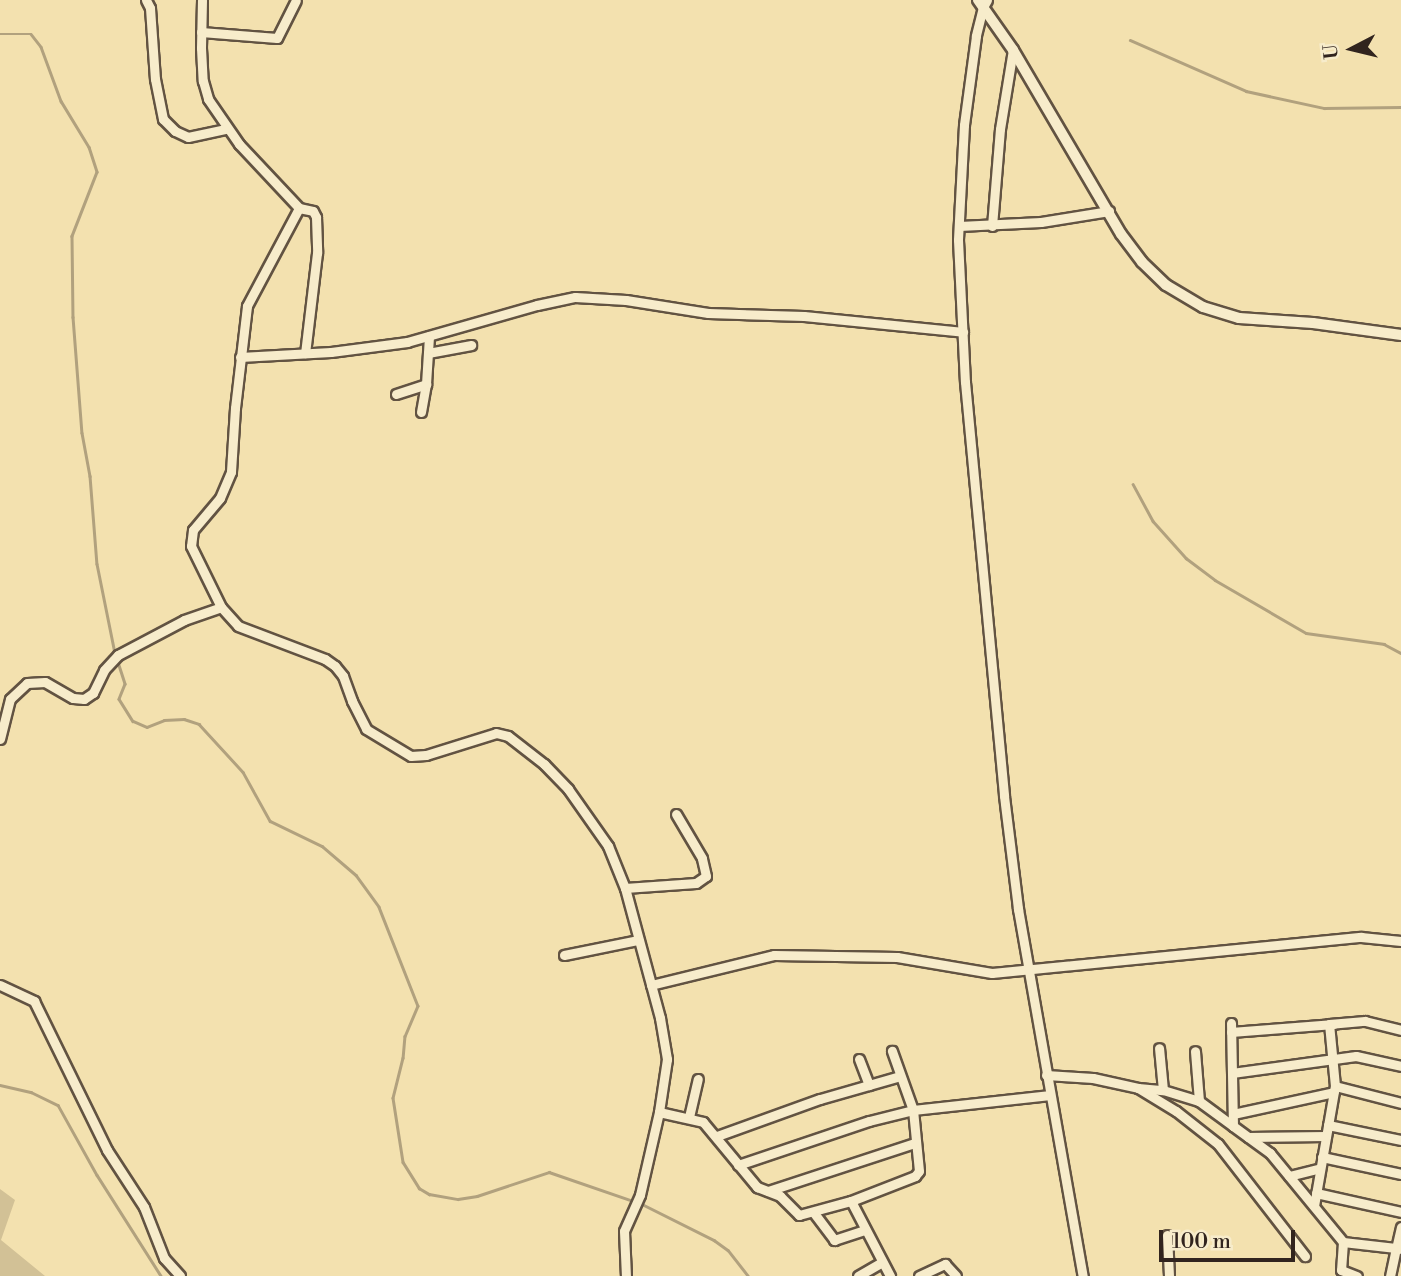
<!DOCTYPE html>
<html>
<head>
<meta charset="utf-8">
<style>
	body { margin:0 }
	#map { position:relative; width:1401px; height:1276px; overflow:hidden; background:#f3e1af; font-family:"Libre Bodoni",serif }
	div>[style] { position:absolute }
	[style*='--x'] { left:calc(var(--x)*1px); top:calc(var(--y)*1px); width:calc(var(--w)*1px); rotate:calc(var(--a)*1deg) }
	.green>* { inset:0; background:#d2c196 }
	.stream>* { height:2.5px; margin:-1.25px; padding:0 1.25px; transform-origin:1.25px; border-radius:1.25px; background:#b1a17e }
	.roads { filter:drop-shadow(2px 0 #625342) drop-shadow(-2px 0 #625342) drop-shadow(0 2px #625342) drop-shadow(0 -2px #625342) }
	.minor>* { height:9px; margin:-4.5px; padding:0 4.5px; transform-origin:4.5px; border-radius:4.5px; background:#f7eccb }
	.tertiary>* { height:10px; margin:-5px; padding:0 5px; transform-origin:5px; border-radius:5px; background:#f7eccb }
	span { translate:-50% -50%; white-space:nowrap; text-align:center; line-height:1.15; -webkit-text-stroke:7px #f7eccb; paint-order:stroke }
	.north { position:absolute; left:1317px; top:14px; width:70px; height:70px; -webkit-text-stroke:5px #f7eccb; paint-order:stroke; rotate:263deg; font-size:19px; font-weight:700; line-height:28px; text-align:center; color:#31241e }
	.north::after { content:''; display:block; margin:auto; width:24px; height:32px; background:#31241e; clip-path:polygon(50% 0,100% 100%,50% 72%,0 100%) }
	.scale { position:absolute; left:1159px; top:1230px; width:136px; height:32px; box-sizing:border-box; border:4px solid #31241e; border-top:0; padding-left:9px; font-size:21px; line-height:24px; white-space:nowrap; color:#31241e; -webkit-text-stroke:5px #f7eccb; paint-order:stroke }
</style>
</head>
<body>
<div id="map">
	<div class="green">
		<i style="clip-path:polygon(0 1189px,15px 1200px,1px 1240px,45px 1276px,0 1276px)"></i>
	</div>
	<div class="stream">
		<i style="--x:0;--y:34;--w:31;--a:0"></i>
		<i style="--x:31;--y:34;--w:16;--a:52"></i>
		<i style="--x:41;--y:47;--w:58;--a:69.7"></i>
		<i style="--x:61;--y:101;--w:54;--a:58.7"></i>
		<i style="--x:89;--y:147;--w:26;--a:72"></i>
		<i style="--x:97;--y:172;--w:69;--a:111.3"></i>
		<i style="--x:72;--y:236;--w:81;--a:89.3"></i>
		<i style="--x:73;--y:317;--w:116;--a:85.6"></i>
		<i style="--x:82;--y:433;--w:44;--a:79.5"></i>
		<i style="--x:90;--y:476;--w:88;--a:85.5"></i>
		<i style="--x:97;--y:564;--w:91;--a:78.6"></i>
		<i style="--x:1130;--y:40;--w:127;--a:23.7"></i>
		<i style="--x:1246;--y:91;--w:80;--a:12.3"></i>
		<i style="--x:1324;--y:108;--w:77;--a:-0.7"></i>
		<i style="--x:1133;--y:484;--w:42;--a:61.6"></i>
		<i style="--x:1153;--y:521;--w:50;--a:48.3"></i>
		<i style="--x:1186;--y:558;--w:36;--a:37"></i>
		<i style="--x:1215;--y:580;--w:105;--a:30.2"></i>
		<i style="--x:1306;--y:633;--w:79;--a:8"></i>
		<i style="--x:1384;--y:644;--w:19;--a:28"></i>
		<i style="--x:117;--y:659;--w:26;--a:72"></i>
		<i style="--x:125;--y:684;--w:16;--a:112"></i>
		<i style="--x:119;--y:699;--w:26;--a:58"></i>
		<i style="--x:133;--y:721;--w:15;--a:23"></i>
		<i style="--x:147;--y:727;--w:18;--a:-22"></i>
		<i style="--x:164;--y:720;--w:20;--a:-3"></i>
		<i style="--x:184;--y:719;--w:16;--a:18"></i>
		<i style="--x:199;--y:724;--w:65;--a:47.5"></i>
		<i style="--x:243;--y:772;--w:56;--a:61.1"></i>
		<i style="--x:270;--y:821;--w:58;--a:25.7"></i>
		<i style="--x:322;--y:846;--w:45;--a:40.5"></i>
		<i style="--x:356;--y:875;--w:39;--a:54"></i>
		<i style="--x:379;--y:907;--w:106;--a:68.5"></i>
		<i style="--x:418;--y:1006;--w:33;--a:113"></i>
		<i style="--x:405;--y:1036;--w:22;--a:95"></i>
		<i style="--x:403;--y:1058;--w:41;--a:104"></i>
		<i style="--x:393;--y:1098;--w:65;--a:81.1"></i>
		<i style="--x:403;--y:1162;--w:31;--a:58"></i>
		<i style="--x:419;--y:1188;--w:12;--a:31"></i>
		<i style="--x:429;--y:1194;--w:29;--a:10"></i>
		<i style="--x:458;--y:1199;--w:19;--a:-9"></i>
		<i style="--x:477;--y:1196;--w:76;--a:-18.4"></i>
		<i style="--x:549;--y:1172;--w:89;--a:19"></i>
		<i style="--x:0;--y:1085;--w:32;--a:13"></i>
		<i style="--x:31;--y:1092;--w:30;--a:26"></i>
		<i style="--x:58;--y:1105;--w:80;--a:60.9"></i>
		<i style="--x:97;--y:1175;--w:120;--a:57.6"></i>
		<i style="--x:640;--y:1203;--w:83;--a:26.6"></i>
		<i style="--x:714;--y:1240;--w:17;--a:36"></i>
		<i style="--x:728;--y:1250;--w:33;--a:52"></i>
	</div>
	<div class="roads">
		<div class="minor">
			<i style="--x:146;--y:0;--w:9;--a:63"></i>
			<i style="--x:150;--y:8;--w:71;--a:86"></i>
			<i style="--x:155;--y:79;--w:41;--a:78.7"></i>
			<i style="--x:163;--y:119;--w:17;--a:45"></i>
			<i style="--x:175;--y:131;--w:14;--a:25"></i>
			<i style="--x:188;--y:137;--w:40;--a:-12"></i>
			<i style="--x:202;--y:0;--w:48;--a:91.2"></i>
			<i style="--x:201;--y:48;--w:33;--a:87"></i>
			<i style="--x:203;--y:81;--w:19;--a:74"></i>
			<i style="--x:208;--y:99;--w:55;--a:55.4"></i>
			<i style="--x:239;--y:144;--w:88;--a:46.8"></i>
			<i style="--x:299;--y:208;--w:111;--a:118"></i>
			<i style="--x:247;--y:306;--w:103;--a:96.7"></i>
			<i style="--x:235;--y:408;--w:64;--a:93.6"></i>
			<i style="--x:231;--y:472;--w:28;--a:113"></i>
			<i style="--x:220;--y:498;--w:42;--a:130.2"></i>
			<i style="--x:193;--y:530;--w:16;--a:97"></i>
			<i style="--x:191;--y:546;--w:68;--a:63.8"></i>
			<i style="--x:221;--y:607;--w:25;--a:48"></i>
			<i style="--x:238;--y:626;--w:93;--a:20.8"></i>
			<i style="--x:325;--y:659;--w:12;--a:35"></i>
			<i style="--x:335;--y:666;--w:13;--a:51"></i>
			<i style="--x:343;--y:676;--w:27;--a:70"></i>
			<i style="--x:352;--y:701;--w:31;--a:63"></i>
			<i style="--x:366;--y:729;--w:52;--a:31"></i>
			<i style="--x:411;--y:756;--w:15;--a:-4"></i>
			<i style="--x:426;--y:755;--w:73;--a:-17.4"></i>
			<i style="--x:496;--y:733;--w:12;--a:14"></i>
			<i style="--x:508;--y:736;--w:46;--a:37.9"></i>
			<i style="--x:544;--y:764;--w:35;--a:46"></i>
			<i style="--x:568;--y:789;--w:70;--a:54.9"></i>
			<i style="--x:608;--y:846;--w:45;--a:68"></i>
			<i style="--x:625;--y:888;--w:135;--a:74.9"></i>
			<i style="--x:660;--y:1018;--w:42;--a:80.3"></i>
			<i style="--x:667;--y:1059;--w:54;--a:98.6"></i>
			<i style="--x:659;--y:1112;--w:85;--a:102.9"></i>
			<i style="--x:640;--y:1195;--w:39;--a:114"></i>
			<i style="--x:624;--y:1231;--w:45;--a:87.5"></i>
			<i style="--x:987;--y:0;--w:8;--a:120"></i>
			<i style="--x:983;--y:7;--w:30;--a:104"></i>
			<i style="--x:976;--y:36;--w:90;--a:97.7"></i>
			<i style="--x:964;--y:125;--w:115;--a:93"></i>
			<i style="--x:958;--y:240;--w:142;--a:87.2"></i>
			<i style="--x:965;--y:382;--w:416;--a:84.6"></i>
			<i style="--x:1004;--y:796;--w:114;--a:82.9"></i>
			<i style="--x:1018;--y:909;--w:373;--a:80"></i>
			<i style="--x:201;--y:32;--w:76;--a:4.5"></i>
			<i style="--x:277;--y:38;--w:42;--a:-63.4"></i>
			<i style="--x:299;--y:208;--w:14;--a:12"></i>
			<i style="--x:313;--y:211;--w:7;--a:63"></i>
			<i style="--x:316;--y:217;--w:36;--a:88"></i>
			<i style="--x:317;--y:253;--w:101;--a:96.8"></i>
			<i style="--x:959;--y:226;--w:82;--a:-2.8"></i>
			<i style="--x:1041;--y:222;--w:69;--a:-9.2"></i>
			<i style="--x:992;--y:226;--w:97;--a:-85.3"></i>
			<i style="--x:1000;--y:129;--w:80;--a:-80.7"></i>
			<i style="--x:428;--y:353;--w:44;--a:-10.5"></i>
			<i style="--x:240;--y:357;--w:91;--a:-3.1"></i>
			<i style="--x:331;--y:352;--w:77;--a:-7.5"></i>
			<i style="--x:407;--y:342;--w:135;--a:-15.9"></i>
			<i style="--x:537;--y:305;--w:39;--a:-12"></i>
			<i style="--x:575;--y:297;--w:51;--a:3.4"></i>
			<i style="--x:626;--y:300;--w:83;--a:9"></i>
			<i style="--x:708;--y:313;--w:96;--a:1.8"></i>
			<i style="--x:804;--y:316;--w:160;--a:5.7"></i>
			<i style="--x:396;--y:394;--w:32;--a:-18"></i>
			<i style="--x:421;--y:412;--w:28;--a:-80"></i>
			<i style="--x:426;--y:384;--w:48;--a:-86.4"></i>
			<i style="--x:0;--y:739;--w:41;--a:-76"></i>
			<i style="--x:10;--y:699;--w:23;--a:-43"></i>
			<i style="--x:27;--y:683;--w:18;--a:-3"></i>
			<i style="--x:45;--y:682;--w:32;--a:30"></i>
			<i style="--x:73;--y:698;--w:11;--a:5"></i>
			<i style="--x:84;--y:699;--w:11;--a:-34"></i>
			<i style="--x:93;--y:693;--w:25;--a:-64"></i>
			<i style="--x:104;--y:670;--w:21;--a:-47"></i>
			<i style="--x:118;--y:655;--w:75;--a:-27.9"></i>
			<i style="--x:184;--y:620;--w:39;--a:-19"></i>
			<i style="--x:625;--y:888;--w:71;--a:-4"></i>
			<i style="--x:696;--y:883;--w:12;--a:-35"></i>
			<i style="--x:706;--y:876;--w:18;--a:-103"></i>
			<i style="--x:702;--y:858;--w:51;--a:-120.6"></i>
			<i style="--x:564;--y:955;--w:76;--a:-11.5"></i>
			<i style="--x:0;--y:985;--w:38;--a:25"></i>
			<i style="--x:34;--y:1001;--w:166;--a:63.9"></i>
			<i style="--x:107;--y:1150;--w:68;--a:57"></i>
			<i style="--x:144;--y:1207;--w:55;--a:68.6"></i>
			<i style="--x:164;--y:1258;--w:24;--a:48"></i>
			<i style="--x:651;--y:985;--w:127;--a:-13.7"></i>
			<i style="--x:774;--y:955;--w:123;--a:0.9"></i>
			<i style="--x:897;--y:957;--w:96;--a:9.6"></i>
			<i style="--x:992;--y:973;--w:371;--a:-5.6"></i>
			<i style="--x:1361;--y:937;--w:40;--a:5.7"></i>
			<i style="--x:1231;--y:1032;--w:103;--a:-4.4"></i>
			<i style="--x:859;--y:1059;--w:28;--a:69"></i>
			<i style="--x:1232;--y:1073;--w:125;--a:-7.8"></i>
			<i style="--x:1356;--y:1056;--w:46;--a:12.5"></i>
			<i style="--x:1046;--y:1075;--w:47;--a:3.7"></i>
			<i style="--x:1093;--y:1078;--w:46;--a:12.5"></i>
			<i style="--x:1138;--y:1088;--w:25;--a:5"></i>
			<i style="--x:1163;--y:1090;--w:42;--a:-95.4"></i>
			<i style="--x:1335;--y:1086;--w:68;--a:14.4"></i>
			<i style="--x:1138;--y:1088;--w:44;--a:31.2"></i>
			<i style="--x:1176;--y:1111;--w:53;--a:38.2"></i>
			<i style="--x:1218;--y:1144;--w:142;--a:52.2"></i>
			<i style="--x:1163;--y:1090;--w:38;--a:17"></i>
			<i style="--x:1199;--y:1101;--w:50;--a:-94.6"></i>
			<i style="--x:1199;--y:1101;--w:42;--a:36.3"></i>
			<i style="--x:1233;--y:1126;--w:103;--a:-91.1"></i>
			<i style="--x:659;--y:1112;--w:45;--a:12.8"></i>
			<i style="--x:703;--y:1122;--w:85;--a:50.3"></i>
			<i style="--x:757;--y:1187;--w:25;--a:21"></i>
			<i style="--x:780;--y:1196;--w:27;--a:45"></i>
			<i style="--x:799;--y:1215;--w:54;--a:-15.1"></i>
			<i style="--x:851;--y:1201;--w:85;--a:62.5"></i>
			<i style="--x:1233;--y:1114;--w:103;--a:-12.3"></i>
			<i style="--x:689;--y:1117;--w:39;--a:-77"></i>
			<i style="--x:1328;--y:1125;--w:75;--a:11.6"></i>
			<i style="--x:1233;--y:1126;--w:46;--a:36.1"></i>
			<i style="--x:1270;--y:1153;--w:115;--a:50.6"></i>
			<i style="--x:1343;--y:1242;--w:53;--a:6.5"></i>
			<i style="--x:1396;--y:1248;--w:29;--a:102"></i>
			<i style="--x:717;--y:1136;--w:109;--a:-19.8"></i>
			<i style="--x:820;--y:1099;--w:83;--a:-16"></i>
			<i style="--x:1248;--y:1137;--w:78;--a:-0.7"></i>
			<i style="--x:1322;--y:1157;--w:81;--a:12.1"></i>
			<i style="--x:738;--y:1165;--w:138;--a:-18.6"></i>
			<i style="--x:869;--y:1121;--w:45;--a:-14"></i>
			<i style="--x:913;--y:1110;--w:138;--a:-6.2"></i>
			<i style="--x:1289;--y:1176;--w:32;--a:-14"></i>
			<i style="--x:768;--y:1191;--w:155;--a:-18.1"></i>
			<i style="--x:1316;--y:1193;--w:87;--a:12.6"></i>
			<i style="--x:851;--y:1201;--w:69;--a:-21.3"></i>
			<i style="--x:915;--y:1176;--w:6;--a:-51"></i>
			<i style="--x:919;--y:1171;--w:61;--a:-95.6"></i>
			<i style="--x:913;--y:1110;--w:63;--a:-109.6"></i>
			<i style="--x:1314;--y:1206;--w:122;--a:-80.1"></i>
			<i style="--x:1335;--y:1086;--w:62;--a:-95.5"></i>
			<i style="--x:1329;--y:1024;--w:36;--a:-5"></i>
			<i style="--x:1365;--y:1021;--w:37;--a:14"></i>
			<i style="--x:814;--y:1213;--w:34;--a:53"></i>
			<i style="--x:834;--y:1240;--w:33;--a:-18"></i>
			<i style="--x:1401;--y:1227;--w:22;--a:103"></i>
			<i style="--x:1396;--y:1248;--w:5;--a:11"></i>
			<i style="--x:1167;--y:1235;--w:41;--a:87.2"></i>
			<i style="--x:1343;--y:1242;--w:28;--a:94"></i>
			<i style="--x:1341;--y:1270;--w:17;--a:21"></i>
			<i style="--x:858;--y:1276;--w:28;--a:-30"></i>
			<i style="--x:919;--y:1276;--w:29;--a:-25"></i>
			<i style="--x:945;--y:1264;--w:16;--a:47"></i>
		</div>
		<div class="tertiary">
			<i style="--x:978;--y:0;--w:61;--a:55"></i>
			<i style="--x:1013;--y:50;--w:213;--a:59.6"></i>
			<i style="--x:1121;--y:234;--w:35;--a:53"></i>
			<i style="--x:1142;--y:262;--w:33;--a:44"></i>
			<i style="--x:1166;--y:285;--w:43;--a:30.7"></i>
			<i style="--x:1203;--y:307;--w:38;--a:17"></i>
			<i style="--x:1239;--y:318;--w:74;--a:3.9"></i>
			<i style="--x:1313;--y:323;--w:89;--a:7.8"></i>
		</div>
	</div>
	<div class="north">U</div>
	<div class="scale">100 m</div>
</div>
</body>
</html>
